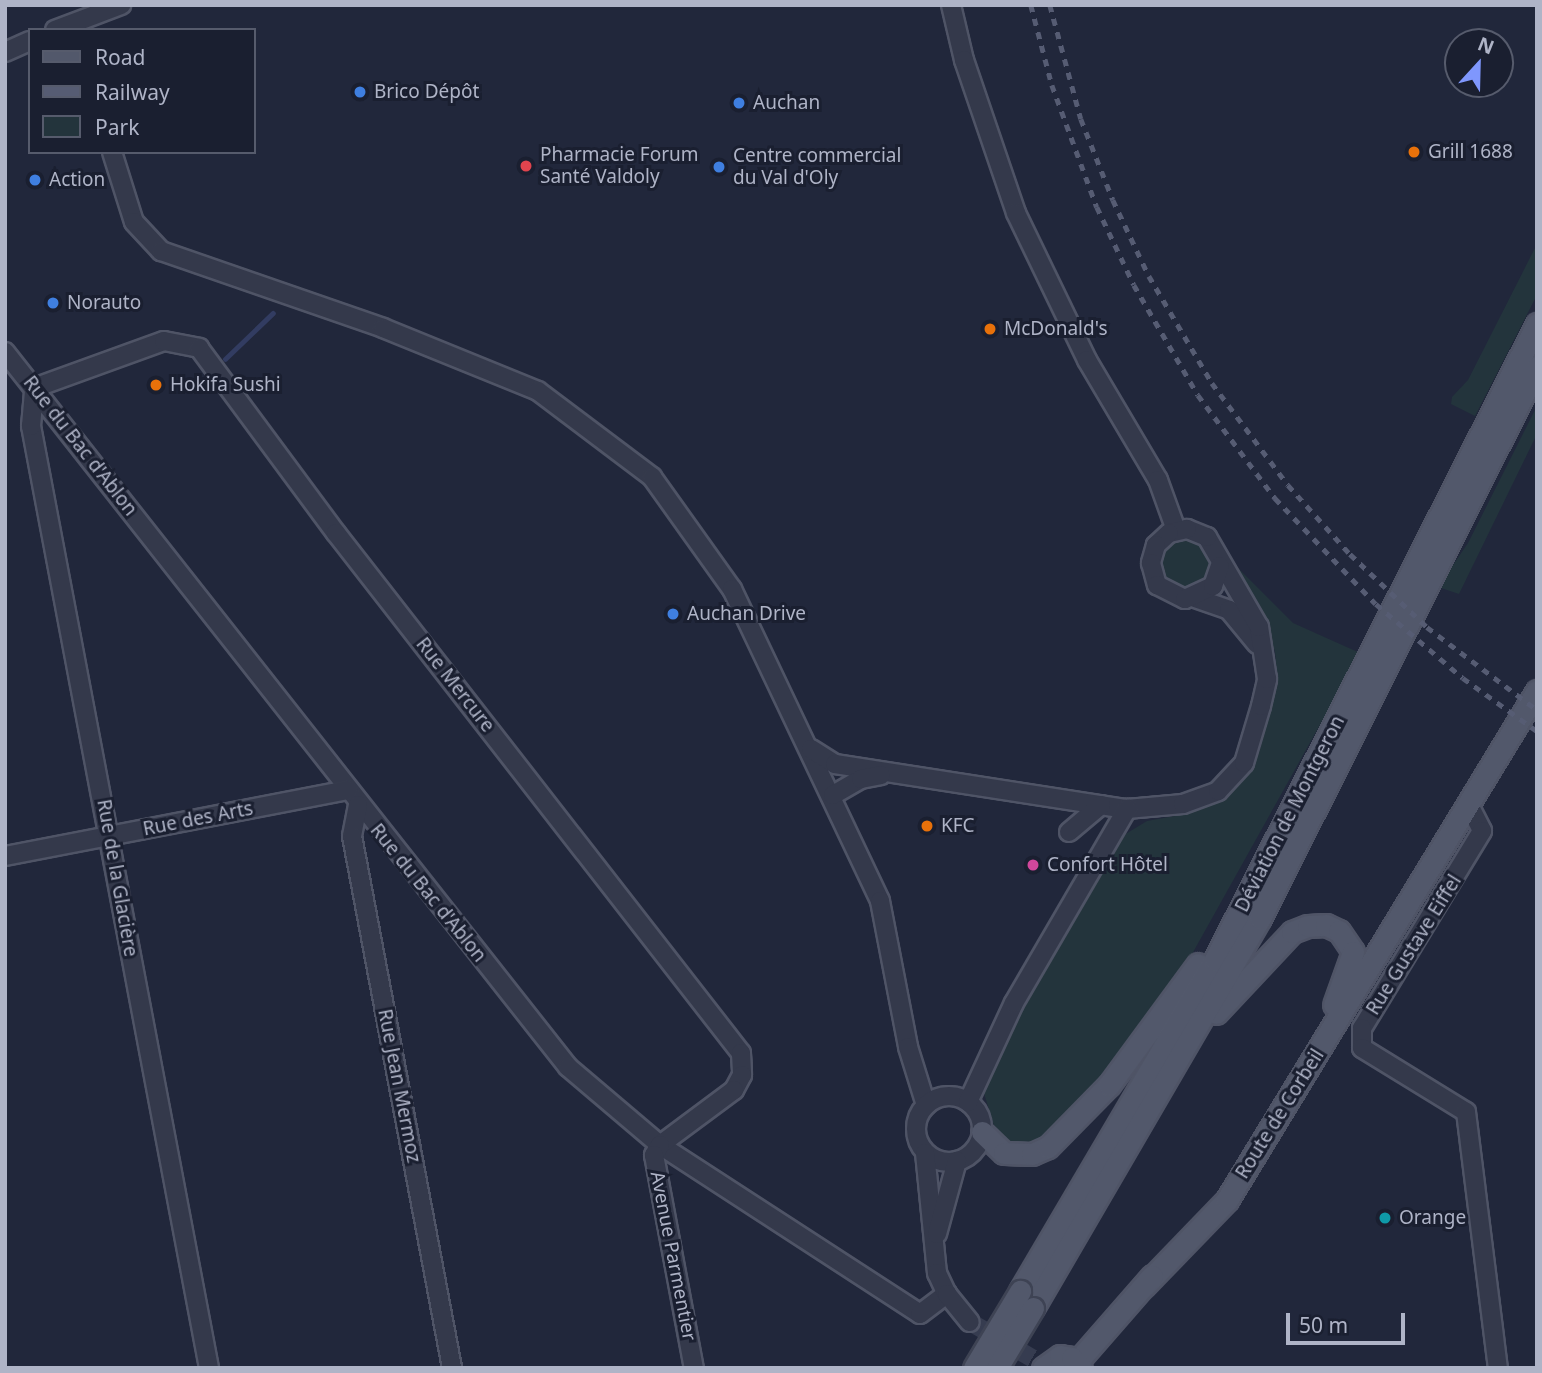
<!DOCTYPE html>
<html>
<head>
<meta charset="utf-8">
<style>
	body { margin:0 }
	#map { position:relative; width:1542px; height:1373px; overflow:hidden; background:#21273b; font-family:"Noto Sans",sans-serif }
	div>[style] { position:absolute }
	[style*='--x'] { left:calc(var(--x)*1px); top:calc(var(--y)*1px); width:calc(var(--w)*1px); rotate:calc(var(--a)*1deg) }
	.green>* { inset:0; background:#23343c }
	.round { border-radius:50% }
	.stream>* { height:4.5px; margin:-2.25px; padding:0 2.25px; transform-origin:2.25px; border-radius:2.25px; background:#323c61 }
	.minor-tunnel>* { height:18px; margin-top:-9px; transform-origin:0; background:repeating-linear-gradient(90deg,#363c50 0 18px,transparent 0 27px) }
	.roads { filter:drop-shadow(2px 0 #4f5466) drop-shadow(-2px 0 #4f5466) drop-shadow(0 2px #4f5466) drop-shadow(0 -2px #4f5466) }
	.minor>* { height:18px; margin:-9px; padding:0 9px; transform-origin:9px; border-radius:9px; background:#34394b }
	.minor>.ring { margin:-9px; padding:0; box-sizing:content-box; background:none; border:18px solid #34394b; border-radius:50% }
	.major>* { height:21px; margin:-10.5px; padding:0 10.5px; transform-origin:10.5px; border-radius:10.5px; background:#52586b }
	.rail>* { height:4.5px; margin-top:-2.25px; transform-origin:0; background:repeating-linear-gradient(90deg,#565c73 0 7px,transparent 0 14px) }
	.bridges { filter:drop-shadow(2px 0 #3e4354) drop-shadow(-2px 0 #3e4354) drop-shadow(0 2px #3e4354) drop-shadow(0 -2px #3e4354) }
	.major-bridge>* { height:21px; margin:-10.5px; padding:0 10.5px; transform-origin:10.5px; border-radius:10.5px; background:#52586b }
	.dots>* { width:19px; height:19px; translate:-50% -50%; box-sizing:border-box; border:4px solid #1a1f30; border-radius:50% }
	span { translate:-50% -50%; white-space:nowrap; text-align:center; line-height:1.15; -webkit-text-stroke:6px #1a1f30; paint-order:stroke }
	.poi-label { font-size:19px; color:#afb4c7 }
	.left { translate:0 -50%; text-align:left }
	.street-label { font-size:19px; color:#afb4c7 }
	.frame { position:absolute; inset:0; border:7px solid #afb4c7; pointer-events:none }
	.legend { position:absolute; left:28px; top:28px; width:228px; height:126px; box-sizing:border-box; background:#1a1f30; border:2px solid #565b6c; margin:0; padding:9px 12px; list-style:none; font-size:21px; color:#afb4c7 }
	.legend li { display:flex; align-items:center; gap:14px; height:35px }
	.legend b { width:35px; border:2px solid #565b6c }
	.north { position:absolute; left:1444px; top:28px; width:70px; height:70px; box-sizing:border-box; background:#1a1f30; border:2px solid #565b6c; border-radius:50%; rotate:22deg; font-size:19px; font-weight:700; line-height:28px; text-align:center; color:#afb4c7 }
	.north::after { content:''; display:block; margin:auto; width:24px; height:32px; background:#7f97fd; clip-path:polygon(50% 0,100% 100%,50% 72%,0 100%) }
	.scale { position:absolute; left:1286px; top:1313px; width:119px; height:32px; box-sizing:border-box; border:4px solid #afb4c7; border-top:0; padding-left:9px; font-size:21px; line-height:24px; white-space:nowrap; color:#afb4c7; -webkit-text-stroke:5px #1a1f30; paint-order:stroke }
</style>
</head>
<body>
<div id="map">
	<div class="green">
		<i style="clip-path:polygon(1537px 244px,1537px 295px,1475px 416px,1451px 404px,1452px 397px,1468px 380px)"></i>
		<i style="clip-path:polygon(1537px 406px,1537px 434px,1459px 594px,1438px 587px,1468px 543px)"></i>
		<i class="round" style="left:1161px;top:539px;width:48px;height:48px"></i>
		<i style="clip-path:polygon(1229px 559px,1293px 623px,1360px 653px,1177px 981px,1117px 1064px,1051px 1135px,1030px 1143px,1011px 1143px,1000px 1139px,995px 1129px,983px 1090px,985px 1078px,1119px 838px,1147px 821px,1185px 814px,1221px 799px,1240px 782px,1259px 752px,1277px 673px,1275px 652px,1264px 617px)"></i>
	</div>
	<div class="stream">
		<i style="--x:225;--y:359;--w:66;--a:-43.8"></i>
	</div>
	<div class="minor-tunnel">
		<i style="--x:970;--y:1322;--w:86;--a:30.2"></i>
	</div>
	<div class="roads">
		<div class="minor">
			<i style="--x:951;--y:5;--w:57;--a:76.7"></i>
			<i style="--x:964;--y:60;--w:162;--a:71.2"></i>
			<i style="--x:1016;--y:213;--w:163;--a:64.2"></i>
			<i style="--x:1087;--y:360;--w:139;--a:59.4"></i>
			<i style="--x:1158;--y:480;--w:53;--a:70.2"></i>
			<i style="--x:55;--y:30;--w:71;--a:-20.7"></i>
			<i style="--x:5;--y:52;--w:27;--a:-24"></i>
			<i style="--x:112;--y:152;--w:73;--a:72.6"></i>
			<i style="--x:134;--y:222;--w:40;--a:47"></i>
			<i style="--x:161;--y:251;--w:235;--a:19.1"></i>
			<i style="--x:383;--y:328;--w:167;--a:22.1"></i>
			<i style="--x:538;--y:391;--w:143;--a:37"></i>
			<i style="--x:652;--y:477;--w:138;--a:54.5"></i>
			<i style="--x:732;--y:589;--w:345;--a:64.6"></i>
			<i style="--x:880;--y:901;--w:149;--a:79.1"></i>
			<i style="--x:908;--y:1047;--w:61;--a:72.8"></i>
			<i style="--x:5;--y:352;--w:910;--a:51.78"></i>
			<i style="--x:568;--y:1067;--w:121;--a:40.3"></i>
			<i style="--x:660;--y:1145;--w:310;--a:33"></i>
			<i style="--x:920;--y:1314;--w:34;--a:-37"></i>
			<i style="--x:1195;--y:598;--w:36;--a:19"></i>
			<i style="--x:1229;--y:610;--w:44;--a:50.5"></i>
			<i style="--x:811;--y:749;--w:28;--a:32"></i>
			<i style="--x:835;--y:764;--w:295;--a:8.8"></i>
			<i style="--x:1127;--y:809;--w:56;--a:-5.1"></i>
			<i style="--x:1183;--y:804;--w:37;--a:-20"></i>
			<i style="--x:1218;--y:791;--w:38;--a:-47"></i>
			<i style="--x:1244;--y:763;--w:59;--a:-73.4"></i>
			<i style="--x:1261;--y:706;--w:28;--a:-77"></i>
			<i style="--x:1267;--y:679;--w:53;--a:-98.7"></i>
			<i style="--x:1259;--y:627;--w:104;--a:-120"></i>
			<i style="--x:1207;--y:537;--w:22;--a:-158"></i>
			<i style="--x:1187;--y:529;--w:18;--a:167"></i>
			<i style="--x:1169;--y:533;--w:18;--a:137"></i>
			<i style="--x:1156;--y:545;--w:19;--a:106"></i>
			<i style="--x:1151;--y:563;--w:23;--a:75"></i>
			<i style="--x:1157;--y:585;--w:31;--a:27"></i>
			<i style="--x:1185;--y:599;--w:31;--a:-25"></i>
			<i style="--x:1213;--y:586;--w:21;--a:-71"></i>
			<i style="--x:833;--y:795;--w:32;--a:-30"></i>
			<i style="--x:861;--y:779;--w:20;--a:-11"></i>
			<i style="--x:358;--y:805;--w:32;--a:101"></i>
			<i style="--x:352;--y:836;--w:541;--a:79.35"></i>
			<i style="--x:1469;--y:805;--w:29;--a:63"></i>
			<i style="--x:1482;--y:831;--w:231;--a:121.3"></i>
			<i style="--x:1362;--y:1028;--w:20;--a:90"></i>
			<i style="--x:1362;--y:1048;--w:122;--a:31.6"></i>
			<i style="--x:1466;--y:1112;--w:258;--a:82.9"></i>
			<i style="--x:1069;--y:832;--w:42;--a:-40.2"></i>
			<i style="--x:5;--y:856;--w:350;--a:-10.9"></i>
			<i class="ring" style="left:916px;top:1096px;width:48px;height:48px"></i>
			<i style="--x:968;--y:1102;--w:109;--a:-65.1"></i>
			<i style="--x:1014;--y:1003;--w:225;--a:-59.8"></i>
			<i style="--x:925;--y:1153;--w:121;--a:84.3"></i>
			<i style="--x:937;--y:1273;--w:23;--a:65"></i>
			<i style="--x:947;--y:1294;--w:36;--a:51"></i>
			<i style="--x:937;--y:1234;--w:76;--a:-74.7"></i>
			<i style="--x:209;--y:1368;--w:959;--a:-100.7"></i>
			<i style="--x:31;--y:426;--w:38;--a:-85"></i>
			<i style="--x:34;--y:388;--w:138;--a:-19.9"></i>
			<i style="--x:164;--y:341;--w:36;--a:11"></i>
			<i style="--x:199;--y:348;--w:230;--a:53.5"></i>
			<i style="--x:336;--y:533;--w:659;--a:52.09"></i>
			<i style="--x:741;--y:1053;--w:22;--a:87"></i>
			<i style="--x:742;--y:1075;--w:17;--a:118"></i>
			<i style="--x:734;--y:1090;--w:92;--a:143.4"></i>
			<i style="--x:660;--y:1145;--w:12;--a:121"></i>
			<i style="--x:654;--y:1155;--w:217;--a:79.4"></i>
		</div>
		<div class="major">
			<i style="--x:1216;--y:1013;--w:111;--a:-46.8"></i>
			<i style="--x:1292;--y:932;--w:17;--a:-21"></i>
			<i style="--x:1308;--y:926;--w:18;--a:-3"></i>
			<i style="--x:1326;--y:925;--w:14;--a:25"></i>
			<i style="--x:1339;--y:931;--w:25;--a:56"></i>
			<i style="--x:1353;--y:952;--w:56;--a:109.7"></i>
			<i style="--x:982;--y:1132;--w:30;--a:44"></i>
			<i style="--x:1004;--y:1153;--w:28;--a:2"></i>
			<i style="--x:1032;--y:1154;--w:17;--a:-24"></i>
			<i style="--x:1048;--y:1147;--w:87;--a:-45.5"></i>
			<i style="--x:1109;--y:1085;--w:150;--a:-53.7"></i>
			<i style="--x:1144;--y:1286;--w:120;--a:-46"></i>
			<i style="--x:1227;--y:1200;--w:596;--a:-58.66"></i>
			<i style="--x:1020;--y:1291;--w:384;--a:-59.5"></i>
			<i style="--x:1215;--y:960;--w:713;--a:-63.15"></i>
			<i style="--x:1033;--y:1308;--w:451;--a:-59.8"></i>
			<i style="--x:1260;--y:918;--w:617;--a:-63.31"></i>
			<i style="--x:1077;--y:1362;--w:114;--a:-48.9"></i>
			<i style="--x:1043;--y:1368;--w:21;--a:-35"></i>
			<i style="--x:1060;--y:1356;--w:12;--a:9"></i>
			<i style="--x:1072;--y:1358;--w:13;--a:48"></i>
		</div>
	</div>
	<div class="rail">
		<i style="--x:1031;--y:5;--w:83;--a:75.3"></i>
		<i style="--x:1052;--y:85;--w:130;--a:69.8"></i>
		<i style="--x:1097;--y:207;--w:86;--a:64.6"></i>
		<i style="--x:1134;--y:285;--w:127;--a:59.8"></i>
		<i style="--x:1198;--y:395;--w:129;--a:53.2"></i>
		<i style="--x:1275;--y:498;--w:146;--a:46.4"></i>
		<i style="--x:1376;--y:604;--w:114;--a:40.4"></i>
		<i style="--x:1463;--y:678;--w:91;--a:35.6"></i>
		<i style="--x:1050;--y:5;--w:118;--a:74.8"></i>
		<i style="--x:1081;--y:119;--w:87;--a:68.4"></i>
		<i style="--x:1113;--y:200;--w:84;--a:64.7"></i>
		<i style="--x:1149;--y:276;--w:124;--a:59.5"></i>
		<i style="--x:1212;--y:383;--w:127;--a:53.3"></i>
		<i style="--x:1288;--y:485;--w:93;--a:48.1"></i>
		<i style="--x:1350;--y:554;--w:106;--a:43.5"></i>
		<i style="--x:1427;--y:627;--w:138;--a:37"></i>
	</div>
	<div class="bridges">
		<div class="major-bridge">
			<i style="--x:974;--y:1368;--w:90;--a:-59.1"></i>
			<i style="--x:997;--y:1368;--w:70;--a:-59"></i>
		</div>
	</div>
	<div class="dots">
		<i style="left:360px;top:92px;background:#3f7fe0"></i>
		<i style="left:739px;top:103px;background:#3f7fe0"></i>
		<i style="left:1414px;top:152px;background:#e8710a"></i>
		<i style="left:526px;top:166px;background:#e0444e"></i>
		<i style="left:719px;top:167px;background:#3f7fe0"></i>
		<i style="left:35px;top:180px;background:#3f7fe0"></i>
		<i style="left:53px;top:303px;background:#3f7fe0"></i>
		<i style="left:990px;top:329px;background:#e8710a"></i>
		<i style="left:156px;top:385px;background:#e8710a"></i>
		<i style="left:673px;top:614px;background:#3f7fe0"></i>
		<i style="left:927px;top:826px;background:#e8710a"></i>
		<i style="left:1033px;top:865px;background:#d1479c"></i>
		<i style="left:1385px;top:1218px;background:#0f9aa8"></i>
	</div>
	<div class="poi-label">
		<span class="left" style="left:374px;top:92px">Brico Dépôt</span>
		<span class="left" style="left:753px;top:103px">Auchan</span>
		<span class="left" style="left:1428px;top:152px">Grill 1688</span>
		<span class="left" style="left:540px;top:166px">Pharmacie Forum<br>Santé Valdoly</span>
		<span class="left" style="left:733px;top:167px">Centre commercial<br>du Val d'Oly</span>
		<span class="left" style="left:49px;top:180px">Action</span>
		<span class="left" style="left:67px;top:303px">Norauto</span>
		<span class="left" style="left:1004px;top:329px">McDonald's</span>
		<span class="left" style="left:170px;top:385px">Hokifa Sushi</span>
		<span class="left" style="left:687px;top:614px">Auchan Drive</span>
		<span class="left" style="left:941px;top:826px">KFC</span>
		<span class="left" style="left:1047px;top:865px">Confort Hôtel</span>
		<span class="left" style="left:1399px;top:1218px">Orange</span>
	</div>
	<div class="street-label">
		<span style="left:80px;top:446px;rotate:52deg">Rue du Bac d'Ablon</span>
		<span style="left:455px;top:685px;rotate:52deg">Rue Mercure</span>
		<span style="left:1290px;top:814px;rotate:-63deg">Déviation de Montgeron</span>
		<span style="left:198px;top:819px;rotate:-11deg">Rue des Arts</span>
		<span style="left:117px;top:878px;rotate:80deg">Rue de la Glacière</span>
		<span style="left:428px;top:893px;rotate:51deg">Rue du Bac d'Ablon</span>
		<span style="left:1414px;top:945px;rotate:-58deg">Rue Gustave Eiffel</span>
		<span style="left:399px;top:1086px;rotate:79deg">Rue Jean Mermoz</span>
		<span style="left:1280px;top:1114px;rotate:-58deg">Route de Corbeil</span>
		<span style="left:673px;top:1256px;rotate:79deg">Avenue Parmentier</span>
	</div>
	<div class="frame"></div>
	<ul class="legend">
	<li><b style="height:9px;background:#52586b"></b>Road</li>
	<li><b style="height:9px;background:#565c73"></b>Railway</li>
	<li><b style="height:19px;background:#23343c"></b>Park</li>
	</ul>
	<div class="north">N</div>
	<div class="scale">50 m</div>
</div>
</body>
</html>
